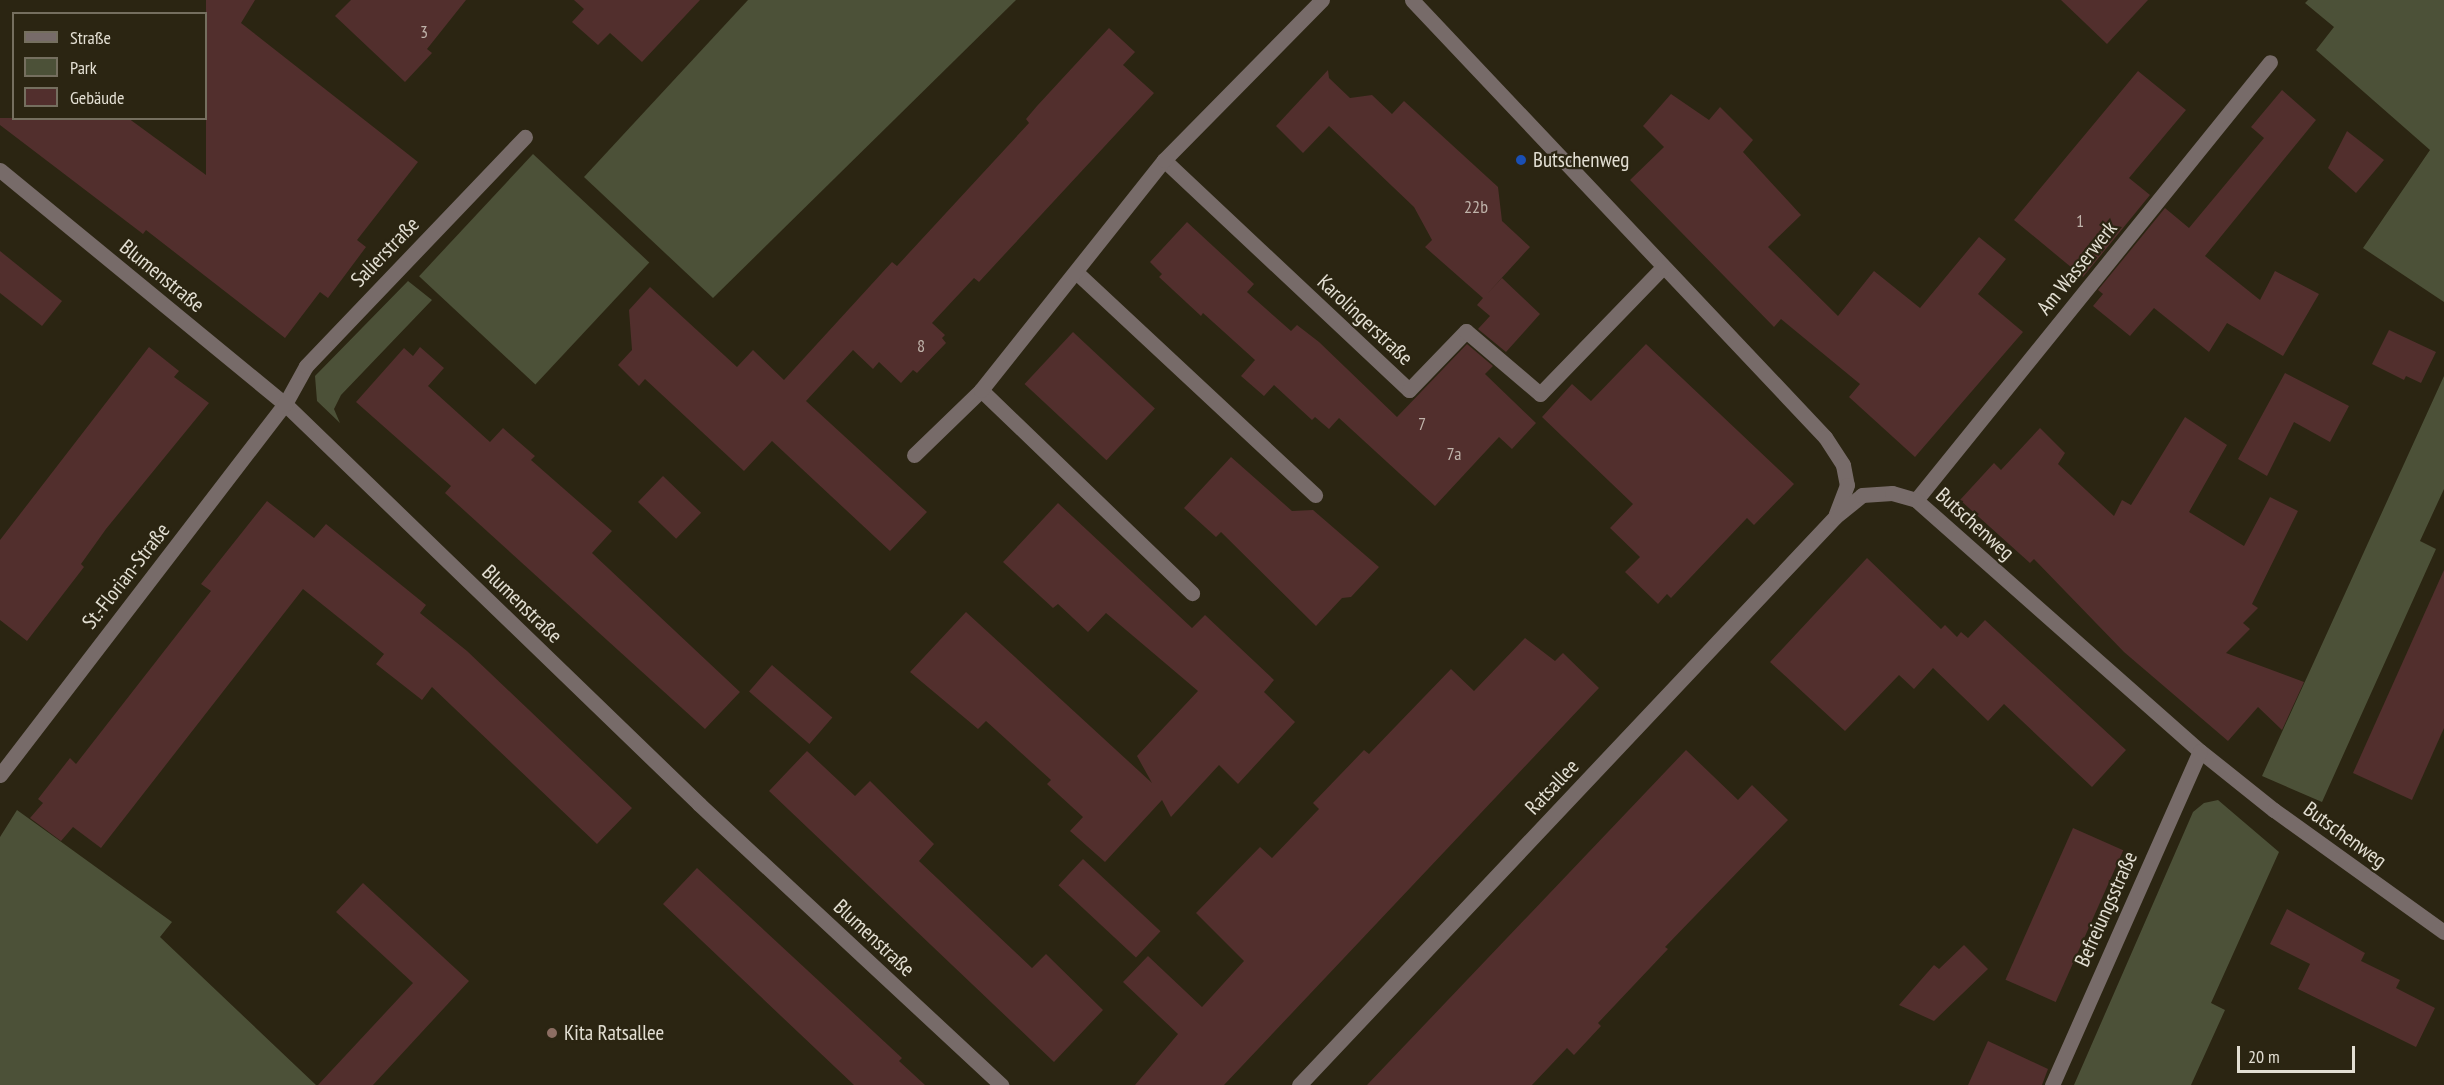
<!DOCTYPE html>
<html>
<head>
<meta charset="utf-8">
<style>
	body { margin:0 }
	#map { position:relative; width:2444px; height:1085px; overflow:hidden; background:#2b2512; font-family:"PT Sans Narrow",sans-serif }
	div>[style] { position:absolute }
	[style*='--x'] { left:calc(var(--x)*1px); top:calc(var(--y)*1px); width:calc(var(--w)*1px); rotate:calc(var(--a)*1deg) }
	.green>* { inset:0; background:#4c5138; transform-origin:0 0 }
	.building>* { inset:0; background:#522f2d; transform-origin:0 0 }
	.minor>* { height:15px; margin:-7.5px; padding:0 7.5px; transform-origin:7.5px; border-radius:7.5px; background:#776b69 }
	.dots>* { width:16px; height:16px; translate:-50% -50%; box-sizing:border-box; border:3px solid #2b2512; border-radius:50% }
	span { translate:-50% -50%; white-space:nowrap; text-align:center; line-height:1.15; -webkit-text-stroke:4.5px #2b2512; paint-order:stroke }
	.number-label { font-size:18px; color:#bfb3aa }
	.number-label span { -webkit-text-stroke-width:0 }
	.poi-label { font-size:21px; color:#e3dfd3 }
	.left { translate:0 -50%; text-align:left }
	.street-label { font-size:21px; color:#e3dfd3 }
	.legend { position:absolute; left:12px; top:12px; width:195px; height:108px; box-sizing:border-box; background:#2b2512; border:2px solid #756f5f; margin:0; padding:8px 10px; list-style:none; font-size:18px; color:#e3dfd3 }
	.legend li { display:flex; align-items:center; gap:12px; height:30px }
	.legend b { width:30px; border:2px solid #756f5f }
	.scale { position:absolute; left:2237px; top:1046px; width:118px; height:27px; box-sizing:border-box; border:3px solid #e3dfd3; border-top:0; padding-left:8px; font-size:18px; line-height:21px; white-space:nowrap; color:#e3dfd3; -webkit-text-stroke:4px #2b2512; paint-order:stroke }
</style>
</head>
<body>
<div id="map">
	<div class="green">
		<i style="clip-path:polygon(748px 0,1016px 0,713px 298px,584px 177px)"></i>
		<i style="clip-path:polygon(2308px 0,2444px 0,2444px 302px,2363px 248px,2430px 150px,2316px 50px,2334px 27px,2305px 3px)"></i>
		<i style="left:533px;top:154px;width:159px;height:167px;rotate:43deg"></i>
		<i style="clip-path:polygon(408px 281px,432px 300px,341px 395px,334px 409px,340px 423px,317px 401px,315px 376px)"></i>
		<i style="clip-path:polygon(2444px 376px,2444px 489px,2420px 541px,2436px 549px,2322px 802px,2262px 776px)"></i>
		<i style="clip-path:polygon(2218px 800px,2279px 852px,2211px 1003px,2225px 1010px,2191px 1085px,2074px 1085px,2193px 812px,2204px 803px)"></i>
		<i style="clip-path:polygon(17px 810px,172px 922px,160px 937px,316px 1085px,0 1085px,0 837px)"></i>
	</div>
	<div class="building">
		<i style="clip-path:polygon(206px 0,255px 0,241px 23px,418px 162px,357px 240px,366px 247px,328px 298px,320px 292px,285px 338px,146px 230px,143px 234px,0 125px,0 118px,128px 118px,206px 175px)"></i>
		<i style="clip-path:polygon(351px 0,466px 0,427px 49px,432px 53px,405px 82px,335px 16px)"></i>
		<i style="clip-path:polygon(574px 0,700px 0,642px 62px,610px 33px,598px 45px,572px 22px,584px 9px)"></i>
		<i style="clip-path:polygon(2061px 0,2148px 0,2107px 44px)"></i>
		<i style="clip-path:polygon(1109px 28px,1135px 52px,1123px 65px,1154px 93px,979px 282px,974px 278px,932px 323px,945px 335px,942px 338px,946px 343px,917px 373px,913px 370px,901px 383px,879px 362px,873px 369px,853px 350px,806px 401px,927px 512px,890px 551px,772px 441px,744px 471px,645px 379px,639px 386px,618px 365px,632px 350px,629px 310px,650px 287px,737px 367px,753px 350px,784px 380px,892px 262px,897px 266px,1029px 123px,1026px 119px,1037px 106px)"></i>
		<i style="clip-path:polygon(1328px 70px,1329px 78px,1350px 98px,1372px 95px,1392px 114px,1404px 101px,1498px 187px,1502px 221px,1530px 247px,1487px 294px,1502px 278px,1540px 314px,1506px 352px,1478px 329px,1490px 316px,1477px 305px,1483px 298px,1425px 247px,1432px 240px,1414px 207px,1329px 126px,1303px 153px,1276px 126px)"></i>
		<i style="clip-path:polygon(2138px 71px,2186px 110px,2129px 178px,2150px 195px,2083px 277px,2014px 220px)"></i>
		<i style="clip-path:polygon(2282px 90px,2316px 120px,2205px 256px,2260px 300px,2275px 271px,2319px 294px,2283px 356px,2227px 323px,2209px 352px,2154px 308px,2130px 336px,2093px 306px,2103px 294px,2098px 290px,2165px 208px,2189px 228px,2264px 138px,2251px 127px)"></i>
		<i style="clip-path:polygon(1671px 94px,1709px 120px,1720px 107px,1753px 140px,1743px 152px,1801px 215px,1768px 247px,1838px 316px,1874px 271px,1920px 308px,1979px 237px,2006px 259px,1978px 294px,2023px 332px,1915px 457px,1849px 397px,1860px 384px,1781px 319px,1774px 327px,1630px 180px,1664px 147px,1643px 126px)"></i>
		<i style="clip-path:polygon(2347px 131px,2384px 160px,2356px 193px,2328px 168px)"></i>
		<i style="clip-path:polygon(1187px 222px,1254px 284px,1247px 292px,1291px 331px,1297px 325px,1319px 342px,1397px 417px,1467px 344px,1493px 366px,1485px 374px,1536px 423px,1512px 449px,1499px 437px,1435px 506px,1339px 418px,1329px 429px,1315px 417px,1312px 420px,1274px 385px,1264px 396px,1241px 376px,1255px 360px,1203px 313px,1201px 316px,1159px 277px,1162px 274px,1150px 262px)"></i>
		<i style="clip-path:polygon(0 251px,62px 301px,42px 326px,0 293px)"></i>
		<i style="clip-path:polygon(2389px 330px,2436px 352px,2421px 383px,2406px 376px,2404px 380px,2372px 364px)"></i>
		<i style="left:1073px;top:332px;width:112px;height:71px;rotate:43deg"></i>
		<i style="clip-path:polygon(1646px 344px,1794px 484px,1754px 525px,1747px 518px,1671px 598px,1667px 594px,1658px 604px,1625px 572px,1640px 557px,1610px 528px,1633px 504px,1542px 417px,1572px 384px,1591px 401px)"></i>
		<i style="clip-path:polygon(149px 347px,179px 371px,174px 377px,209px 403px,106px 529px,81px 564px,84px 567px,27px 641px,0 620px,0 540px)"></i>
		<i style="clip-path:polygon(420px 347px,444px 368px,428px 386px,490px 442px,503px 428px,535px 456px,531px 460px,612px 531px,592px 553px,740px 692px,705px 729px,445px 493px,451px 486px,356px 402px,404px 348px,413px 356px)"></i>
		<i style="clip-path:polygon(2285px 373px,2349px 406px,2330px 442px,2294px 422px,2267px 476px,2238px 459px)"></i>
		<i style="clip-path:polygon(2185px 417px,2227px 445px,2189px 512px,2244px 546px,2270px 497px,2298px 511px,2252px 604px,2258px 608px,2243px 623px,2250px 629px,2226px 653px,2304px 682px,2282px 730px,2258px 707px,2228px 741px,2124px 652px,2034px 559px,2030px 563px,1960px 500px,1994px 463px,2001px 470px,2040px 428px,2065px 453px,2058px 464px,2114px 516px,2122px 500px,2131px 505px)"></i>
		<i style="clip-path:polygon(1231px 457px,1292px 511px,1313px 510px,1379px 567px,1351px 597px,1342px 598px,1316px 626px,1221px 532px,1216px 537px,1184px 508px)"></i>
		<i style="left:663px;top:476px;width:53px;height:36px;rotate:44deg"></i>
		<i style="clip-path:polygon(267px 501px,314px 538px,326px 524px,426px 605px,420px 613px,467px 651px,632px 808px,597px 844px,432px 687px,422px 700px,376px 664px,384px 654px,303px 589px,101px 848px,73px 827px,61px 841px,30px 818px,43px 803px,38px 799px,70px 758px,76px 764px,211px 591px,201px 584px)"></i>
		<i style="clip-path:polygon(1058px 503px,1192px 628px,1205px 615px,1274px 680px,1264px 692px,1295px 722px,1238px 784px,1219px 765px,1171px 817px,1162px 800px,1105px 862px,1070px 831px,1083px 817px,1047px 784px,1051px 780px,986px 721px,978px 729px,910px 672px,966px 612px,1152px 783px,1137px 756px,1198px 691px,1106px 613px,1088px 632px,1058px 604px,1053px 608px,1003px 562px)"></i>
		<i style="clip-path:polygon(1867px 558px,1941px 629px,1945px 625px,1957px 637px,1961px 632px,1968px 638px,1985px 620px,2126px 750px,2092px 787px,2004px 704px,1988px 721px,1933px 668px,1914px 689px,1899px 675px,1845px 731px,1770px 662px)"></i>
		<i style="clip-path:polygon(2444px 570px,2444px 728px,2412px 800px,2353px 773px)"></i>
		<i style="clip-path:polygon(1525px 638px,1555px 661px,1563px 653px,1599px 688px,1224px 1085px,1135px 1085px,1178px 1034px,1123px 982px,1148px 956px,1202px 1007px,1244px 961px,1196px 913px,1260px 847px,1272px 858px,1319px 809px,1313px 803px,1364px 750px,1369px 754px,1451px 669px,1474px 691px)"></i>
		<i style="left:772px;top:665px;width:80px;height:35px;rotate:41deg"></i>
		<i style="clip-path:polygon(1686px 750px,1738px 800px,1752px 785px,1788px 820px,1665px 947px,1668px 949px,1598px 1023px,1601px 1026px,1574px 1055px,1567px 1048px,1532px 1085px,1367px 1085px)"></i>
		<i style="clip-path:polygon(807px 751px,855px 796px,870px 781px,934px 844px,919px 861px,1032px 968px,1046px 954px,1103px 1010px,1054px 1062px,769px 791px)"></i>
		<i style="left:2073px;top:828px;width:55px;height:166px;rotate:24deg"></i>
		<i style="left:1083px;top:859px;width:106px;height:36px;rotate:43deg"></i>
		<i style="clip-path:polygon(697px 868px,902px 1058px,899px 1061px,925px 1085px,854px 1085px,781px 1016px,663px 904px)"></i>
		<i style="clip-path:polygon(363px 883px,469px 981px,373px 1085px,318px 1085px,413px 983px,336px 912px)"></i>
		<i style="clip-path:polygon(2287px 909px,2365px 953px,2361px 961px,2400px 980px,2396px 988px,2435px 1008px,2416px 1047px,2298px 989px,2310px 964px,2270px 944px)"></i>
		<i style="clip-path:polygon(1964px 945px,1988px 969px,1934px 1021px,1899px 1005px,1934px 965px,1939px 969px)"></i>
		<i style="clip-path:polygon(1988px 1041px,2048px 1069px,2042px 1085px,1968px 1085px)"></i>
	</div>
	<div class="minor">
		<i style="--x:1412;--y:0;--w:601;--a:46.62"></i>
		<i style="--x:1825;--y:437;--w:33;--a:57"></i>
		<i style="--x:1843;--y:465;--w:20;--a:79"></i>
		<i style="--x:1847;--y:485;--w:31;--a:111"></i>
		<i style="--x:1164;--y:160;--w:336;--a:43.2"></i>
		<i style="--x:1409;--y:390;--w:82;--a:-46"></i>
		<i style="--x:1466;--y:331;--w:97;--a:40.4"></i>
		<i style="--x:1540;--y:394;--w:177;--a:-45.9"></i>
		<i style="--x:0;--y:170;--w:369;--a:39.4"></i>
		<i style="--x:285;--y:404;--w:576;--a:44.01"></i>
		<i style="--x:699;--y:804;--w:413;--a:42.9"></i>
		<i style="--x:1076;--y:272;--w:327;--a:43"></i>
		<i style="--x:981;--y:390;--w:293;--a:43.9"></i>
		<i style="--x:914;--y:455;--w:93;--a:-44.1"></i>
		<i style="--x:981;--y:390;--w:294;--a:-51.5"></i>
		<i style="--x:1164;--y:160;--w:225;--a:-45.4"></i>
		<i style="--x:1916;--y:500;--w:563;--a:-51.05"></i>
		<i style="--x:0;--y:775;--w:468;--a:-52.5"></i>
		<i style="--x:285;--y:404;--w:43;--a:-61.1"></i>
		<i style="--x:306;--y:366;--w:317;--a:-46.3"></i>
		<i style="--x:1299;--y:1085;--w:781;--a:-46.66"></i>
		<i style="--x:1835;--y:517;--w:35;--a:-39"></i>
		<i style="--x:1862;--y:495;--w:30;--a:-4"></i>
		<i style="--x:1892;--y:493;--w:25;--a:16"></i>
		<i style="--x:1916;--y:500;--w:379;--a:41.5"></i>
		<i style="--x:2200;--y:751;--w:95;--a:38.6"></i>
		<i style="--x:2274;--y:810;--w:209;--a:35.7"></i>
		<i style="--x:2052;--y:1085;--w:365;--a:-66.1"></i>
	</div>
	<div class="dots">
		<i style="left:1521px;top:160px;background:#1a4fb4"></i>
		<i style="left:552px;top:1033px;background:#8d6e63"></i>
	</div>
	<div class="number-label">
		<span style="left:424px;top:32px">3</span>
		<span style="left:1476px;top:207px">22b</span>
		<span style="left:2080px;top:221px">1</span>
		<span style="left:921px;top:346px">8</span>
		<span style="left:1422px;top:424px">7</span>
		<span style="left:1454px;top:454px">7a</span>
	</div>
	<div class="poi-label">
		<span class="left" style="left:1533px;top:160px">Butschenweg</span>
		<span class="left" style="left:564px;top:1033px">Kita Ratsallee</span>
	</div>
	<div class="street-label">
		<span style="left:385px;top:252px;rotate:-46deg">Salierstraße</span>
		<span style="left:2077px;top:268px;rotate:-51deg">Am Wasserwerk</span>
		<span style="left:162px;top:276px;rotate:39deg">Blumenstraße</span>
		<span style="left:1365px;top:320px;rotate:43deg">Karolingerstraße</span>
		<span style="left:1975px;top:524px;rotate:42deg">Butschenweg</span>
		<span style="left:126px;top:576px;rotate:-52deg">St.-Florian-Straße</span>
		<span style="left:522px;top:604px;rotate:44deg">Blumenstraße</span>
		<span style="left:1552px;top:787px;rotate:-47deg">Ratsallee</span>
		<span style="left:2345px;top:835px;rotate:36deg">Butschenweg</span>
		<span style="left:2106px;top:909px;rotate:-66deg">Befreiungsstraße</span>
		<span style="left:874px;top:938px;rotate:43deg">Blumenstraße</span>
	</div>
	<ul class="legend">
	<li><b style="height:8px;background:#776b69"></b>Straße</li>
	<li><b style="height:16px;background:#4c5138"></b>Park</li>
	<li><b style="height:16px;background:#522f2d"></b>Gebäude</li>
	</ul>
	<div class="scale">20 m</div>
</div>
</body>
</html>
